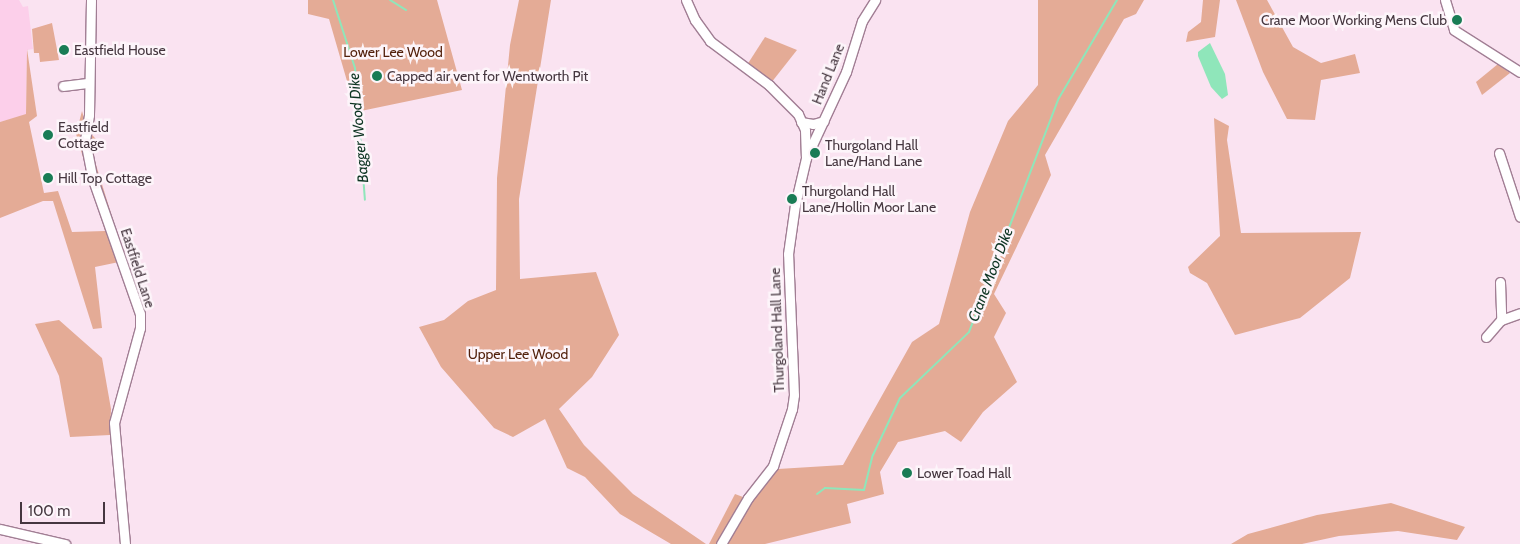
<!DOCTYPE html>
<html>
<head>
<meta charset="utf-8">
<style>
	body { margin:0 }
	#map { position:relative; width:1520px; height:544px; overflow:hidden; background:#fae3f1; font-family:Cabin,sans-serif }
	div>[style] { position:absolute }
	[style*='--x'] { left:calc(var(--x)*1px); top:calc(var(--y)*1px); width:calc(var(--w)*1px); rotate:calc(var(--a)*1deg) }
	.built>* { inset:0; background:#fccfea }
	.green>* { inset:0; background:#e4ab96 }
	.water>* { inset:0; background:#8fe6ba }
	.stream>* { height:2px; margin:-1px; padding:0 1px; transform-origin:1px; border-radius:1px; background:#8fe6ba }
	.roads { filter:drop-shadow(1px 0 #a17e94) drop-shadow(-1px 0 #a17e94) drop-shadow(0 1px #a17e94) drop-shadow(0 -1px #a17e94) }
	.minor>* { height:9px; margin:-4.5px; padding:0 4.5px; transform-origin:4.5px; border-radius:4.5px; background:#fff }
	.dots>* { width:14px; height:14px; translate:-50% -50%; box-sizing:border-box; border:2px solid #fdf5fa; border-radius:50% }
	span { translate:-50% -50%; white-space:nowrap; text-align:center; line-height:1.15; -webkit-text-stroke:5px #fdf5fa; paint-order:stroke }
	.poi-label { font-size:14px; color:#45363f }
	.right { translate:-100% -50%; text-align:right }
	.left { translate:0 -50%; text-align:left }
	.park-label { font-size:14px; color:#52200b }
	.street-label { font-size:14px; color:#45363f }
	.water-label { font-size:15px; color:#0e3523; font-style:italic }
	.scale { position:absolute; left:20px; top:502px; width:85px; height:22px; box-sizing:border-box; border:2px solid #45363f; border-top:0; padding-left:6px; font-size:15px; line-height:18px; white-space:nowrap; color:#45363f; -webkit-text-stroke:4px #fdf5fa; paint-order:stroke }
</style>
</head>
<body>
<div id="map">
	<div class="built">
		<i style="clip-path:polygon(0 0,19px 0,23px 7px,28px 6px,33px 49px,27px 50px,26px 115px,0 122px)"></i>
	</div>
	<div class="green">
		<i style="clip-path:polygon(308px 0,437px 0,462px 90px,356px 112px,329px 19px,308px 14px)"></i>
		<i style="clip-path:polygon(519px 0,551px 0,519px 199px,520px 279px,596px 272px,619px 335px,592px 377px,559px 409px,584px 445px,633px 494px,706px 544px,671px 544px,620px 514px,585px 477px,567px 468px,545px 419px,513px 437px,494px 428px,441px 367px,419px 327px,444px 320px,468px 301px,496px 290px,497px 178px,510px 45px)"></i>
		<i style="clip-path:polygon(1038px 0,1144px 0,1136px 14px,1124px 19px,1045px 155px,1051px 175px,994px 294px,1006px 313px,994px 337px,1017px 382px,983px 412px,961px 442px,945px 431px,898px 442px,880px 472px,884px 494px,847px 504px,851px 523px,765px 544px,725px 544px,746px 508px,778px 469px,843px 465px,912px 342px,939px 324px,970px 212px,1008px 121px,1038px 85px)"></i>
		<i style="clip-path:polygon(1203px 0,1220px 0,1215px 37px,1186px 42px,1188px 32px,1201px 22px)"></i>
		<i style="clip-path:polygon(1236px 0,1267px 0,1293px 47px,1321px 63px,1355px 54px,1360px 73px,1321px 80px,1315px 120px,1287px 119px,1263px 72px)"></i>
		<i style="clip-path:polygon(52px 23px,59px 60px,40px 62px,39px 53px,34px 53px,32px 29px)"></i>
		<i style="clip-path:polygon(765px 37px,797px 50px,771px 83px,747px 65px)"></i>
		<i style="clip-path:polygon(27px 49px,37px 116px,29px 122px,44px 193px,58px 191px,72px 232px,105px 231px,76px 134px,82px 111px,87px 129px,101px 145px,93px 155px,118px 236px,113px 234px,119px 262px,95px 267px,102px 328px,93px 329px,53px 201px,43px 201px,0 218px,0 122px,26px 114px)"></i>
		<i style="clip-path:polygon(1498px 64px,1510px 73px,1482px 95px,1476px 82px)"></i>
		<i style="clip-path:polygon(1214px 118px,1229px 126px,1227px 140px,1241px 233px,1361px 232px,1350px 278px,1300px 318px,1235px 335px,1207px 283px,1190px 273px,1188px 267px,1220px 236px)"></i>
		<i style="clip-path:polygon(59px 320px,102px 358px,111px 409px,110px 435px,70px 437px,59px 376px,35px 324px)"></i>
		<i style="clip-path:polygon(735px 494px,743px 497px,717px 544px,709px 544px)"></i>
		<i style="clip-path:polygon(1391px 503px,1465px 527px,1457px 540px,1398px 531px,1339px 536px,1302px 544px,1231px 544px,1248px 534px,1317px 515px)"></i>
	</div>
	<div class="water">
		<i style="clip-path:polygon(1210px 43px,1225px 74px,1228px 95px,1222px 99px,1211px 87px,1198px 56px,1198px 52px)"></i>
	</div>
	<div class="stream">
		<i style="--x:333;--y:0;--w:71;--a:72.1"></i>
		<i style="--x:355;--y:68;--w:132;--a:85.7"></i>
		<i style="--x:390;--y:0;--w:19;--a:32"></i>
		<i style="--x:817;--y:494;--w:10;--a:-37"></i>
		<i style="--x:825;--y:488;--w:39;--a:3"></i>
		<i style="--x:864;--y:490;--w:36;--a:-76"></i>
		<i style="--x:873;--y:455;--w:63;--a:-64.7"></i>
		<i style="--x:900;--y:398;--w:95;--a:-43.7"></i>
		<i style="--x:969;--y:332;--w:251;--a:-69"></i>
		<i style="--x:1059;--y:98;--w:114;--a:-59.4"></i>
	</div>
	<div class="roads">
		<div class="minor">
			<i style="--x:91;--y:0;--w:115;--a:91"></i>
			<i style="--x:89;--y:115;--w:25;--a:99"></i>
			<i style="--x:85;--y:140;--w:38;--a:79"></i>
			<i style="--x:92;--y:177;--w:145;--a:70.7"></i>
			<i style="--x:140;--y:314;--w:14;--a:90"></i>
			<i style="--x:140;--y:328;--w:98;--a:105.3"></i>
			<i style="--x:114;--y:423;--w:121;--a:84.8"></i>
			<i style="--x:686;--y:0;--w:22;--a:66"></i>
			<i style="--x:695;--y:20;--w:26;--a:54"></i>
			<i style="--x:710;--y:41;--w:74;--a:36.7"></i>
			<i style="--x:769;--y:85;--w:41;--a:45"></i>
			<i style="--x:798;--y:114;--w:17;--a:66"></i>
			<i style="--x:805;--y:130;--w:26;--a:88"></i>
			<i style="--x:1445;--y:0;--w:31;--a:73"></i>
			<i style="--x:1454;--y:30;--w:78;--a:32.5"></i>
			<i style="--x:63;--y:86;--w:26;--a:-7"></i>
			<i style="--x:801;--y:122;--w:12;--a:9"></i>
			<i style="--x:813;--y:124;--w:11;--a:-15"></i>
			<i style="--x:1499;--y:153;--w:67;--a:71.8"></i>
			<i style="--x:1500;--y:282;--w:38;--a:88"></i>
			<i style="--x:1501;--y:320;--w:20;--a:-20"></i>
			<i style="--x:1486;--y:337;--w:23;--a:-49"></i>
			<i style="--x:0;--y:529;--w:67;--a:13"></i>
			<i style="--x:721;--y:544;--w:53;--a:-59.6"></i>
			<i style="--x:748;--y:498;--w:41;--a:-52"></i>
			<i style="--x:773;--y:466;--w:60;--a:-71.6"></i>
			<i style="--x:792;--y:409;--w:14;--a:-82"></i>
			<i style="--x:794;--y:395;--w:141;--a:-92.4"></i>
			<i style="--x:788;--y:254;--w:49;--a:-81.9"></i>
			<i style="--x:795;--y:205;--w:48;--a:-76.8"></i>
			<i style="--x:806;--y:158;--w:95;--a:-65.1"></i>
			<i style="--x:846;--y:72;--w:53;--a:-72.6"></i>
			<i style="--x:862;--y:21;--w:25;--a:-58"></i>
		</div>
	</div>
	<div class="dots">
		<i style="left:1457px;top:20px;background:#197c55"></i>
		<i style="left:64px;top:50px;background:#197c55"></i>
		<i style="left:377px;top:76px;background:#197c55"></i>
		<i style="left:48px;top:135px;background:#197c55"></i>
		<i style="left:815px;top:153px;background:#197c55"></i>
		<i style="left:48px;top:178px;background:#197c55"></i>
		<i style="left:792px;top:199px;background:#197c55"></i>
		<i style="left:907px;top:473px;background:#197c55"></i>
	</div>
	<div class="poi-label">
		<span class="right" style="left:1447px;top:20px">Crane Moor Working Mens Club</span>
		<span class="left" style="left:74px;top:50px">Eastfield House</span>
		<span class="left" style="left:387px;top:76px">Capped air vent for Wentworth Pit</span>
		<span class="left" style="left:58px;top:135px">Eastfield<br>Cottage</span>
		<span class="left" style="left:825px;top:153px">Thurgoland Hall<br>Lane/Hand Lane</span>
		<span class="left" style="left:58px;top:178px">Hill Top Cottage</span>
		<span class="left" style="left:802px;top:199px">Thurgoland Hall<br>Lane/Hollin Moor Lane</span>
		<span class="left" style="left:917px;top:473px">Lower Toad Hall</span>
	</div>
	<div class="park-label">
		<span style="left:393px;top:52px">Lower Lee Wood</span>
		<span style="left:518px;top:354px">Upper Lee Wood</span>
	</div>
	<div class="street-label">
		<span style="left:828px;top:74px;rotate:-68deg">Hand Lane</span>
		<span style="left:138px;top:268px;rotate:72deg">Eastfield Lane</span>
		<span style="left:777px;top:330px;rotate:-92deg">Thurgoland Hall Lane</span>
	</div>
	<div class="water-label">
		<span style="left:359px;top:128px;rotate:-95deg">Bagger Wood Dike</span>
		<span style="left:991px;top:275px;rotate:-69deg">Crane Moor Dike</span>
	</div>
	<div class="scale">100 m</div>
</div>
</body>
</html>
